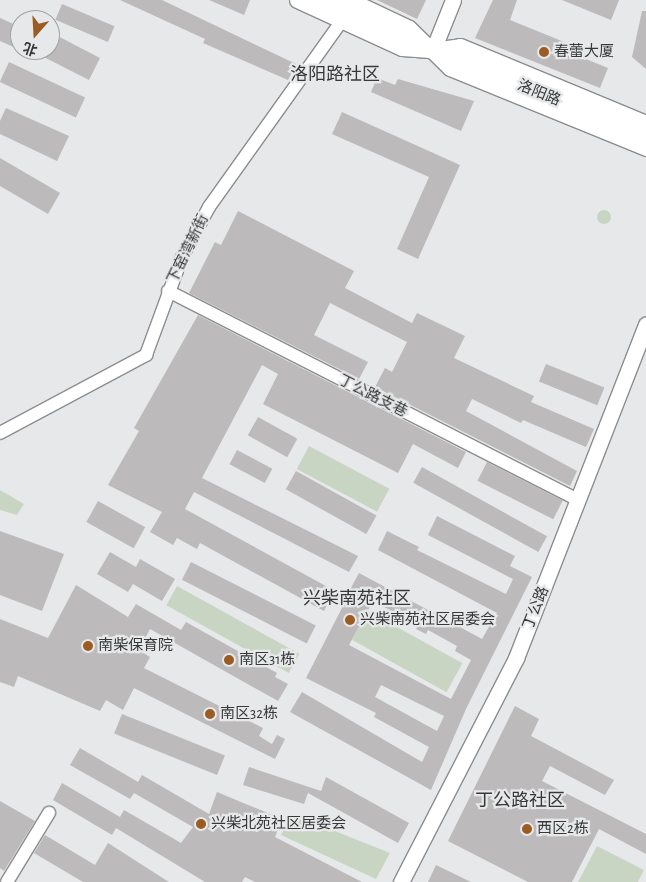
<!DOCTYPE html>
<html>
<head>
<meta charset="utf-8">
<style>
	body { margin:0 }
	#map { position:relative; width:646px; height:882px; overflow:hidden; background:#e7e8ea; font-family:"Alegreya Sans","Noto Sans SC",sans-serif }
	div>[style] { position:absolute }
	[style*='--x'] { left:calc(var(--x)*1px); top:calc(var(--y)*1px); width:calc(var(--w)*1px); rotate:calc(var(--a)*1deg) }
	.green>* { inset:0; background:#c9d5c3; transform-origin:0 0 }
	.round { border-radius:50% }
	.building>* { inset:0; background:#bcbabb; transform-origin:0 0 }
	.roads { filter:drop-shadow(1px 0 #8c8d8f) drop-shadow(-1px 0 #8c8d8f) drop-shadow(0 1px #8c8d8f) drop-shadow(0 -1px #8c8d8f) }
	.minor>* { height:12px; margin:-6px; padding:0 6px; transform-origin:6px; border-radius:6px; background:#fff }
	.tertiary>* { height:15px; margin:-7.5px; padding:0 7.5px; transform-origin:7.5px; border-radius:7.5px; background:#fff }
	.secondary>* { height:18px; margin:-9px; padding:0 9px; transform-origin:9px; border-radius:9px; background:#fff }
	.dots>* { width:14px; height:14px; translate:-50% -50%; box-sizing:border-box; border:2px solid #e7e8ea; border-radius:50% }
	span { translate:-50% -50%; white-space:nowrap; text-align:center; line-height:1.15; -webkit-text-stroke:4.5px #e7e8ea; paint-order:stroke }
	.poi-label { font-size:15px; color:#373838 }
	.left { translate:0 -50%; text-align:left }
	.street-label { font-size:15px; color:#373838 }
	.quarter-label { font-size:18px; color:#373838 }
	.north { position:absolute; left:10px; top:10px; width:50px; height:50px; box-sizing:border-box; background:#e7e8ea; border:1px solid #a1a2a3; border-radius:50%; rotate:199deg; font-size:14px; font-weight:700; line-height:20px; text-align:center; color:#373838 }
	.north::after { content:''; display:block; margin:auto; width:18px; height:22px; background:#9a5c22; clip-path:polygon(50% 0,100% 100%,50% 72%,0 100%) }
</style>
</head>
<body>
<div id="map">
	<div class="green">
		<i class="round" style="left:597px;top:210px;width:14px;height:14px"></i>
		<i style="left:309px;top:446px;width:91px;height:26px;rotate:28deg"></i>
		<i style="clip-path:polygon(0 490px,24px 504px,17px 515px,0 510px)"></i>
		<i style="left:177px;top:586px;width:140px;height:22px;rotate:29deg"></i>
		<i style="left:368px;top:611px;width:108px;height:33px;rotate:29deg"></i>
		<i style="clip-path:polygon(292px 814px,390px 853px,376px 879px,281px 835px)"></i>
		<i style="clip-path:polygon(597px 846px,644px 870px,638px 882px,578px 882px)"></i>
	</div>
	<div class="building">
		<i style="clip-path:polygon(120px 0,162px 0,296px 64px,288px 80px,203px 43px,205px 39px)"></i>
		<i style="clip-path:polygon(209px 0,250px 0,244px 15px)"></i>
		<i style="clip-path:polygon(377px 0,426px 0,417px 19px)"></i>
		<i style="clip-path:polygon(493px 0,517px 0,510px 20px,579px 48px,576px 55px,608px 68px,600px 88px,475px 38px)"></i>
		<i style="clip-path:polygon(562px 0,619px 0,611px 20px)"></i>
		<i style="left:62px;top:4px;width:57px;height:17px;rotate:23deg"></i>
		<i style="clip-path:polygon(642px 11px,646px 11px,646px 69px,632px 57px)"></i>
		<i style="clip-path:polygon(0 18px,20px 27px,18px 49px,0 41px)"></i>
		<i style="clip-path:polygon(50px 32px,100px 58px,89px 80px,30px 50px,50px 50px)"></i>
		<i style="left:9px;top:62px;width:84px;height:22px;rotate:25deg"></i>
		<i style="clip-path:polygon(377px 78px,395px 85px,398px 79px,474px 101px,461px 131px,371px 92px)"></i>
		<i style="clip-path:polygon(6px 108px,69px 136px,57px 161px,0 134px,0 121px)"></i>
		<i style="clip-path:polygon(342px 112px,460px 165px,418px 259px,397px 249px,429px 177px,332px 134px)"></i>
		<i style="clip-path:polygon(0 158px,60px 193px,48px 214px,0 186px)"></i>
		<i style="clip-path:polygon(238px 211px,354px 271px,345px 288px,412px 323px,417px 313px,465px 336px,454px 358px,534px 396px,531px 402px,594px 429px,586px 447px,523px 420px,521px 423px,472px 399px,466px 411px,577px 471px,570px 486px,375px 387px,385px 368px,392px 372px,407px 342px,330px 303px,314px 335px,368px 362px,359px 379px,189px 293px,215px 242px,221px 245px)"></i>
		<i style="clip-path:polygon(evenodd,198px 315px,466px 452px,458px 468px,413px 444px,398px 473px,263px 404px,278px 374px,262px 365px,202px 478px,358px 556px,349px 572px,194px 492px,185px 509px,346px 597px,359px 573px,482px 639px,497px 613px,378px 550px,387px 531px,419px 547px,417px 550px,506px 594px,513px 579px,428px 535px,437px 516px,515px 556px,510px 566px,532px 577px,466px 709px,431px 790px,290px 712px,302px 692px,422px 762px,429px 747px,374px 717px,376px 713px,306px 678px,343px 606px,330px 599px,324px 611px,200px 543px,197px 549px,177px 538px,173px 545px,150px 532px,162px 512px,108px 485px,139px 431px,134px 428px,198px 315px,373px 601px,418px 625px,416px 629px,426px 634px,428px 630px,457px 646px,455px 651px,471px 660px,451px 699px,349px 645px,373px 601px,198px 315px,381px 685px,444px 716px,437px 731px,375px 697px,381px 685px)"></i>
		<i style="left:546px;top:364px;width:63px;height:19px;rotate:22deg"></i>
		<i style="left:258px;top:417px;width:45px;height:21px;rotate:29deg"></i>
		<i style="left:237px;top:450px;width:40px;height:16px;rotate:28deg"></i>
		<i style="left:487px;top:462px;width:85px;height:21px;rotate:27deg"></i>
		<i style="left:422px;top:467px;width:143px;height:18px;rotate:29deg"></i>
		<i style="left:296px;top:471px;width:92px;height:21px;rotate:29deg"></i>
		<i style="left:98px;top:501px;width:54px;height:24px;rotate:29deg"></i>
		<i style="clip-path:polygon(0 531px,64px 554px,42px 611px,0 595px)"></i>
		<i style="clip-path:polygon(110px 552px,136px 567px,140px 559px,175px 579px,162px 601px,133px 584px,128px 592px,97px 574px)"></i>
		<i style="left:191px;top:562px;width:140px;height:20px;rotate:27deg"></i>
		<i style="clip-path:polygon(76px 585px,128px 617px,136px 604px,181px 630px,186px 622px,277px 673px,275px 677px,288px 684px,278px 701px,150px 629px,139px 650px,150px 657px,144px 668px,263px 728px,259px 736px,272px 744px,277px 735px,285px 739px,275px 759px,134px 688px,123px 710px,106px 700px,100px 711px,18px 676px,14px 687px,0 682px,0 619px,48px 638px)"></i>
		<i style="clip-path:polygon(515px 706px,539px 719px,531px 736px,614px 780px,605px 795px,550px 766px,542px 781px,646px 834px,646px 854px,599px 829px,572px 882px,528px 882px,448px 841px)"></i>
		<i style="left:122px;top:714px;width:111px;height:21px;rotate:22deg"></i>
		<i style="clip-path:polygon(80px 748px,138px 782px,142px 775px,209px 814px,217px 792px,282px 819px,275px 837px,362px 882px,255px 882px,245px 877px,242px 882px,205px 882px,116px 828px,112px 835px,53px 800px,62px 783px,120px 817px,124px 810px,181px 843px,193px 827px,134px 793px,130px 799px,70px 765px)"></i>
		<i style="clip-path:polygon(249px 767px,321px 791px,326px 777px,409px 823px,398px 843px,308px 793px,304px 804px,243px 785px)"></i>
		<i style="clip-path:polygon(0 801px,35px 821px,4px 871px,0 868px)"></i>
		<i style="clip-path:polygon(45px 835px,95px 865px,108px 843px,169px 882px,83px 882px,34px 853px)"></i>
		<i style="clip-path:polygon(436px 865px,471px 882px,428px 882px)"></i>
	</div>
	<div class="roads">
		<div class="minor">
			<i style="--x:168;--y:291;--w:461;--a:27"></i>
			<i style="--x:0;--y:433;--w:166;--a:-28.1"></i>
			<i style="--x:146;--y:355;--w:104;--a:-69.8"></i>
			<i style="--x:182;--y:257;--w:57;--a:-61.6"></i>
			<i style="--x:209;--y:207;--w:234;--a:-54.5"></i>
			<i style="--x:7;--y:882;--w:81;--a:-58.7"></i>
		</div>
		<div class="tertiary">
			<i style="--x:297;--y:0;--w:115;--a:24.6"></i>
			<i style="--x:402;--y:48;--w:31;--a:4"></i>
			<i style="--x:433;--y:50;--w:27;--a:-8"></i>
			<i style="--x:460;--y:46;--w:201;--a:22.5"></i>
			<i style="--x:350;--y:0;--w:65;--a:25.4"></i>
			<i style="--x:409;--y:28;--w:57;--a:44.3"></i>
			<i style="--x:450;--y:68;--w:212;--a:22.2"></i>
			<i style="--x:433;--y:50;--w:54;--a:-68.2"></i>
			<i style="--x:401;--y:882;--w:252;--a:-62.8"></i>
			<i style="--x:516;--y:658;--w:358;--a:-68.7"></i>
		</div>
		<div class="secondary">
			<i style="--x:310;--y:0;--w:28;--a:26"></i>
			<i style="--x:325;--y:0;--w:119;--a:24.8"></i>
			<i style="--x:433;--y:50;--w:229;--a:21.8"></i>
		</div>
	</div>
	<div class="dots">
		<i style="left:544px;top:52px;background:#9a5c22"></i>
		<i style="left:350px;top:620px;background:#9a5c22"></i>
		<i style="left:88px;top:646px;background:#9a5c22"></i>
		<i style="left:229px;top:660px;background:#9a5c22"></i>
		<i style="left:210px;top:714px;background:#9a5c22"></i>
		<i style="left:201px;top:824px;background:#9a5c22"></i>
		<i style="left:527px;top:829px;background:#9a5c22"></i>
	</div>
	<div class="poi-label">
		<span class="left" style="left:554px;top:52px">春蕾大厦</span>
		<span class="left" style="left:360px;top:620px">兴柴南苑社区居委会</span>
		<span class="left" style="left:98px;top:646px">南柴保育院</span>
		<span class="left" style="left:239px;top:660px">南区31栋</span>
		<span class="left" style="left:220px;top:714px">南区32栋</span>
		<span class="left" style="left:211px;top:824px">兴柴北苑社区居委会</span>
		<span class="left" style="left:537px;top:829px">西区2栋</span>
	</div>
	<div class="street-label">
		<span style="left:539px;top:93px;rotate:22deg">洛阳路</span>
		<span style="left:188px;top:249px;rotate:-64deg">下窑湾新街</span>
		<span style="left:373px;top:396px;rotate:27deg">丁公路支巷</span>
		<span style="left:536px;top:608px;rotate:-68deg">丁公路</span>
	</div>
	<div class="quarter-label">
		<span style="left:335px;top:75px">洛阳路社区</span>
		<span style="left:357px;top:599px">兴柴南苑社区</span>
		<span style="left:520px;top:801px">丁公路社区</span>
	</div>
	<div class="north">北</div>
</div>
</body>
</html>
